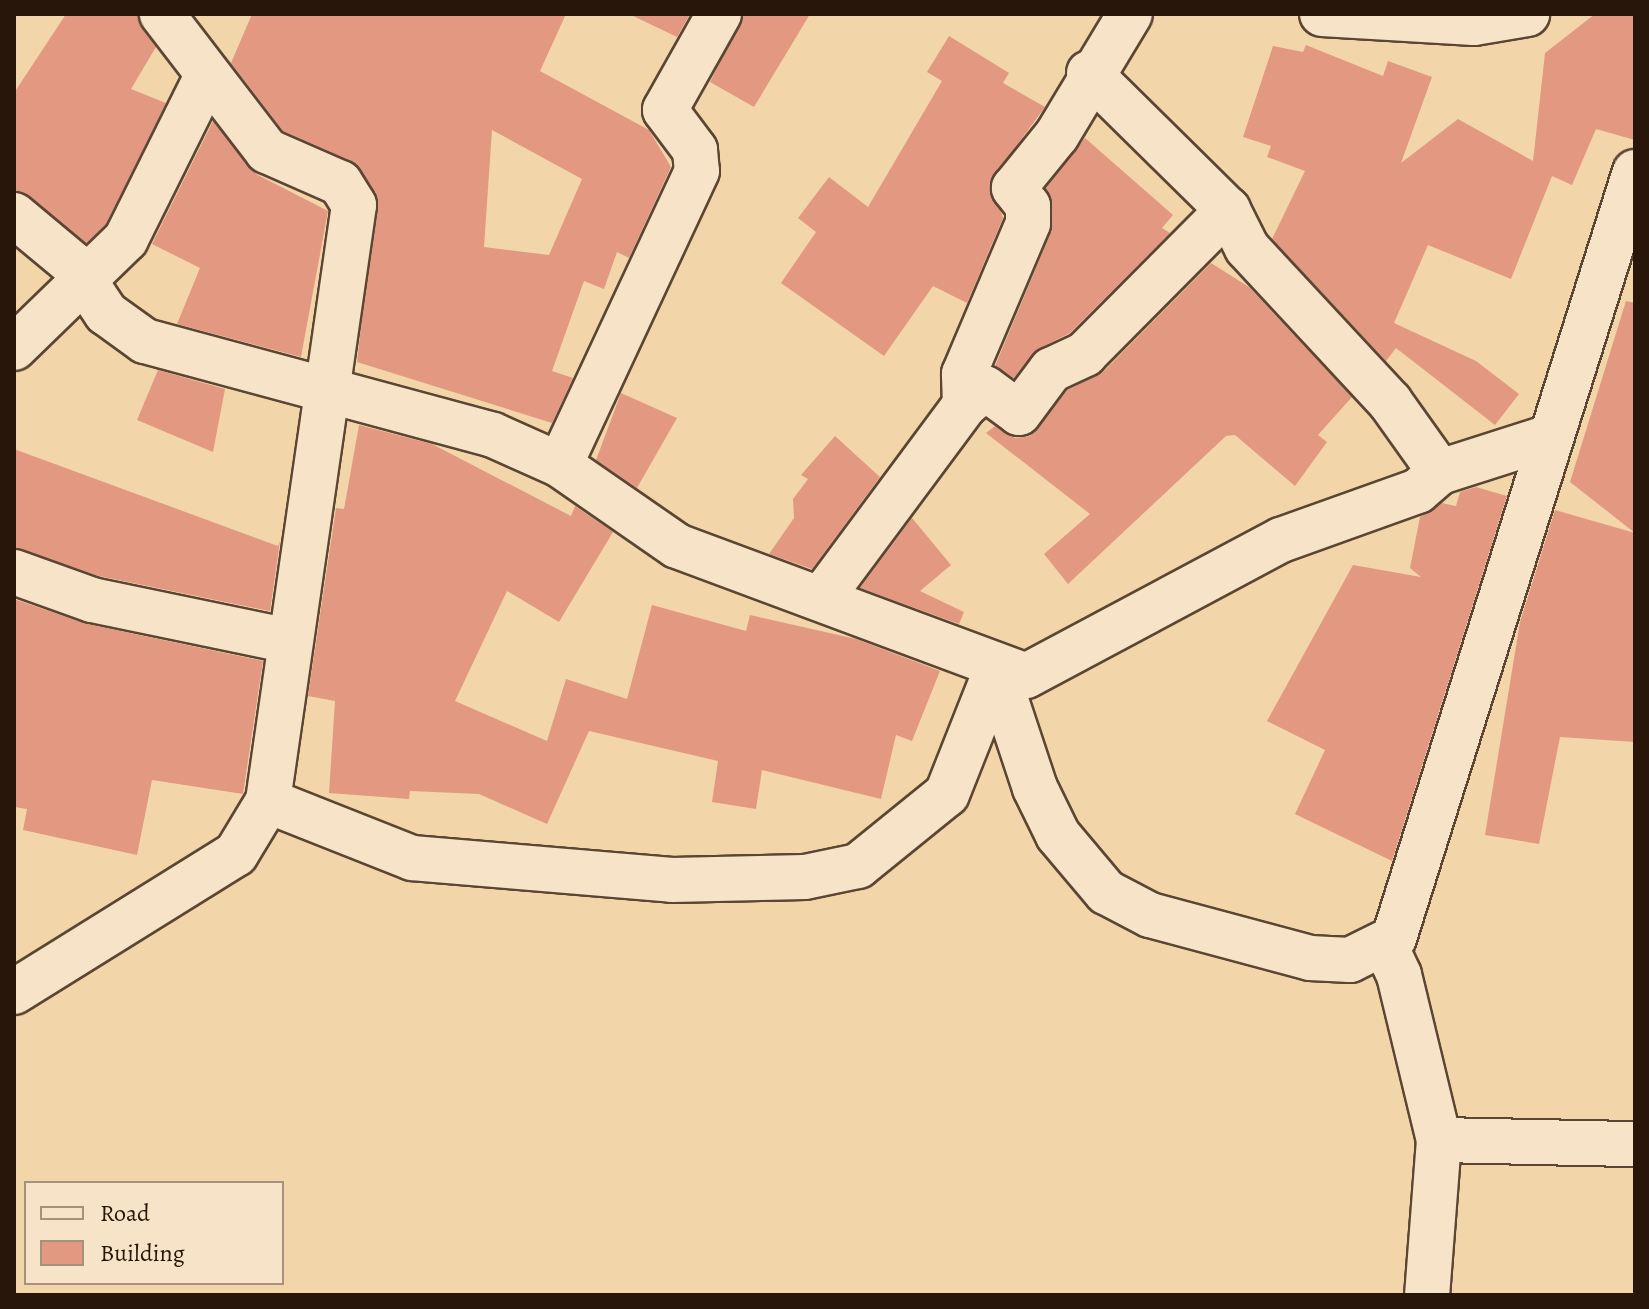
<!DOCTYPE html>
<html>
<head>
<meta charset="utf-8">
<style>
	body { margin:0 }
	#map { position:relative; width:1649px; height:1309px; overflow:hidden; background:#f2d6aa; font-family:Alegreya,serif }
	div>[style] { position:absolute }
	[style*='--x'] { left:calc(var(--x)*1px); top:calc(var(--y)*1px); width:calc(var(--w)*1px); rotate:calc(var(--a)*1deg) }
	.building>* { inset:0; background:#e39882 }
	.roads { filter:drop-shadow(2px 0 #5b4633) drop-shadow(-2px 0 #5b4633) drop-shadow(0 2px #5b4633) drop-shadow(0 -2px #5b4633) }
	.minor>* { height:44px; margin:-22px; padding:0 22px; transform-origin:22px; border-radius:22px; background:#f7e4c8 }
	span { translate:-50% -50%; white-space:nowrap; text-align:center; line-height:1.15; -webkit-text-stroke:6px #f7e4c8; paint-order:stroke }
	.frame { position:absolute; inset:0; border:16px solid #29160b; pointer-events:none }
	.legend { position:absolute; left:24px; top:1181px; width:260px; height:104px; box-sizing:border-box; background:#f7e4c8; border:2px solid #a5927c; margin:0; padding:10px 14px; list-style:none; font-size:24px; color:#29160b }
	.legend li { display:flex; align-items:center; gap:16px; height:40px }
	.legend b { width:40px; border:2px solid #a5927c }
</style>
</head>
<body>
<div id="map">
	<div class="building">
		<i style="clip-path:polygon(66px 14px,138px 14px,156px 47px,131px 89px,166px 103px,106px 224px,86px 243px,14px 191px,14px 93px)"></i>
		<i style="clip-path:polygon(evenodd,252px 14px,566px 14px,540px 71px,649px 130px,671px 167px,629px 258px,617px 252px,604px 289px,584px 281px,552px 371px,573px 378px,552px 423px,357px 362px,376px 193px,351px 161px,283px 131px,231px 63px,252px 14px,492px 130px,582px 179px,549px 255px,484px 247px,492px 130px)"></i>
		<i style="clip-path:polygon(629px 14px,690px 14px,677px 37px)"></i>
		<i style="clip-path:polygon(744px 14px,810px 14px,754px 107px,710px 82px)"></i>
		<i style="clip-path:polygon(1595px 14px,1635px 14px,1635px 140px,1596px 129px,1572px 185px,1552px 176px,1511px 279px,1428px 245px,1394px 323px,1476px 361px,1519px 394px,1495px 425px,1396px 348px,1386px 361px,1272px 239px,1305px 171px,1267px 157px,1271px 146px,1243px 137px,1273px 46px,1303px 52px,1306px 45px,1383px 76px,1388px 61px,1432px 77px,1401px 163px,1458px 119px,1533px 161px,1545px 53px)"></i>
		<i style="clip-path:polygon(949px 36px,1009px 73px,1003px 83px,1045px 107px,990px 182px,1003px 218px,967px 303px,933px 286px,884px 356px,781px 283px,816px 232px,798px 218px,829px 177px,868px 207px,942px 81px,927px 72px)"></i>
		<i style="clip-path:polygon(213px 121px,256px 174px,328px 211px,301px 357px,177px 324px,200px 268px,152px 244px)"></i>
		<i style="clip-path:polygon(1085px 138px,1173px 215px,1162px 228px,1170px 233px,1070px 333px,1040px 348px,1014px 378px,995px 366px,1051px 232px,1046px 188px)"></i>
		<i style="clip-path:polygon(1211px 263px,1249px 287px,1352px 397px,1318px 435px,1327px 442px,1295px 486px,1235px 435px,1226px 436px,1068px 584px,1044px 554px,1090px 514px,986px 433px,995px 426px,1015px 438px,1030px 436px,1067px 390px,1103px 372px)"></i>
		<i style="clip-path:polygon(1626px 301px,1635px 303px,1635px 533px,1570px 482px)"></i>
		<i style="clip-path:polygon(158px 370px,225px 389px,213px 452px,137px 420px)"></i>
		<i style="clip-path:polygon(621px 393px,677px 418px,637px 488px,596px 460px)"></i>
		<i style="clip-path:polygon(359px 425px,432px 444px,571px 516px,575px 506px,613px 532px,559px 622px,507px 591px,455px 701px,547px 741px,566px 679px,627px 699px,652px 605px,746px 631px,750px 615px,856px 639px,940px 671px,912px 741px,896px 735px,881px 799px,762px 770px,756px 809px,712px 802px,718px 761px,589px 731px,547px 824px,479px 794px,410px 791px,409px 799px,329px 793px,335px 701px,308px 696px,336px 508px,344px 509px)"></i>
		<i style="clip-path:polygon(835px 436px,880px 477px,812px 569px,769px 554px,794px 518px,793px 499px,808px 479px,801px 475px)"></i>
		<i style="clip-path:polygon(14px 449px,278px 546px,280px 541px,270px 611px,99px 576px,14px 548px)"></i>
		<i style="clip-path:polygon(1476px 487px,1507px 496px,1392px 861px,1295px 814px,1325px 750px,1267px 721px,1353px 565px,1421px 577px,1410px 568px,1420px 517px,1442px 503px,1456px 506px,1460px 492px)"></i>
		<i style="clip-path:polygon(1555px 510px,1635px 533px,1635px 742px,1560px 737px,1539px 844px,1485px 835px,1520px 622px)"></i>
		<i style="clip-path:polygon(912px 518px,951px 565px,920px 591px,964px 612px,959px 624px,860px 588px)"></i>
		<i style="clip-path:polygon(14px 599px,87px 624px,263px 661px,243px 794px,152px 780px,137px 855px,23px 830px,27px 809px,14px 807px)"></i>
	</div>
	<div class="roads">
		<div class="minor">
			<i style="--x:719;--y:14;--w:110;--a:119.4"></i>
			<i style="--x:665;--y:110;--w:50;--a:53.1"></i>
			<i style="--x:695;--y:150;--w:21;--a:85"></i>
			<i style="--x:697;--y:171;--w:324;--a:115"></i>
			<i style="--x:560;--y:465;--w:142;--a:34.7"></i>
			<i style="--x:677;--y:546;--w:372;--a:20.4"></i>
			<i style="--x:1026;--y:676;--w:289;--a:-28.1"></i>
			<i style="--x:1281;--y:540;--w:145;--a:-19.7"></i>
			<i style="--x:1418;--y:491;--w:29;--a:-41"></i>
			<i style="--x:1440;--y:472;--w:115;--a:-17.7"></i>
			<i style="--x:1322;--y:14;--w:152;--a:3.4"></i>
			<i style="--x:1474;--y:23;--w:54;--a:-9.6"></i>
			<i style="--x:1089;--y:73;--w:195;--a:44.6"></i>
			<i style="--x:1228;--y:210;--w:42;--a:63.4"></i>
			<i style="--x:1247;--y:248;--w:210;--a:47.1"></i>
			<i style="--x:1390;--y:402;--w:86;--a:54.5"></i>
			<i style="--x:14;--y:215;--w:78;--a:39.8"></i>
			<i style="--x:74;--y:265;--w:58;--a:56.3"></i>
			<i style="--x:106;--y:313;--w:48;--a:35.7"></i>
			<i style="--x:145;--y:341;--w:360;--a:15.1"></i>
			<i style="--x:493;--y:435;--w:73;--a:24.1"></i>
			<i style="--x:14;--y:348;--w:156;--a:-44.2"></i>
			<i style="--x:126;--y:239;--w:180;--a:-63.6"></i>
			<i style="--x:965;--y:405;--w:31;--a:-92"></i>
			<i style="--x:964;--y:374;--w:164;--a:-67"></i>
			<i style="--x:1028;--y:223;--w:17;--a:-90"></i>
			<i style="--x:1028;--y:206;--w:23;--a:-128"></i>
			<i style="--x:1014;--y:188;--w:68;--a:-50.9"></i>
			<i style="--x:1057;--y:135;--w:141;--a:-58.9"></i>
			<i style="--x:14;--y:572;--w:83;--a:19.7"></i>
			<i style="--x:92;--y:600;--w:202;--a:11.7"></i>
			<i style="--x:823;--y:596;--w:238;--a:-53.4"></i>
			<i style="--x:965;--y:405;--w:26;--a:-40"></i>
			<i style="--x:985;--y:388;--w:42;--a:36.3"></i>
			<i style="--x:1019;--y:413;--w:54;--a:-53.3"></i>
			<i style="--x:1051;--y:370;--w:38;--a:-25"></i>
			<i style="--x:1085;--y:354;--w:203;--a:-45.2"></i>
			<i style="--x:996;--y:670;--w:124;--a:71.7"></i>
			<i style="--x:1035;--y:788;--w:52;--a:63.9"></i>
			<i style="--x:1058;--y:835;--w:75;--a:49.9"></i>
			<i style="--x:1106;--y:892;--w:50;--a:27.6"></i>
			<i style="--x:1150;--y:915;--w:166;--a:15"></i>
			<i style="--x:1310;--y:958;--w:40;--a:2.9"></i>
			<i style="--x:1350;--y:960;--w:49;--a:-26.6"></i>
			<i style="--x:1394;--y:938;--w:803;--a:-72.54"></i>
			<i style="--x:268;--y:801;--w:155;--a:21.6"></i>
			<i style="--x:412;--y:858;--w:261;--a:4.8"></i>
			<i style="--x:672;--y:880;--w:133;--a:-1.3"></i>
			<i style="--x:805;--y:877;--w:54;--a:-11.7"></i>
			<i style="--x:858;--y:866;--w:114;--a:-39"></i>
			<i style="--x:947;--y:794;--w:133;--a:-68.4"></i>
			<i style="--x:1385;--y:945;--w:33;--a:65"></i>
			<i style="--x:1399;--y:975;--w:170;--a:76.4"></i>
			<i style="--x:1439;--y:1140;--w:155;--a:94.4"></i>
			<i style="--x:14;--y:992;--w:261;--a:-31.9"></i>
			<i style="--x:236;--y:854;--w:62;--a:-58.9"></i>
			<i style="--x:268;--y:801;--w:602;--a:-81.79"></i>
			<i style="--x:354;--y:205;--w:26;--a:-122"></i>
			<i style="--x:340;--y:183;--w:80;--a:-156.3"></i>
			<i style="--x:267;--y:151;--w:173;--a:-127.5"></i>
			<i style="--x:1439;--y:1140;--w:196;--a:1.2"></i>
		</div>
	</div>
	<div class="frame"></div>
	<ul class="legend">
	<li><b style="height:10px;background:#f7e4c8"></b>Road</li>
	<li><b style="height:22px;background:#e39882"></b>Building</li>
	</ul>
</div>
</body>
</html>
